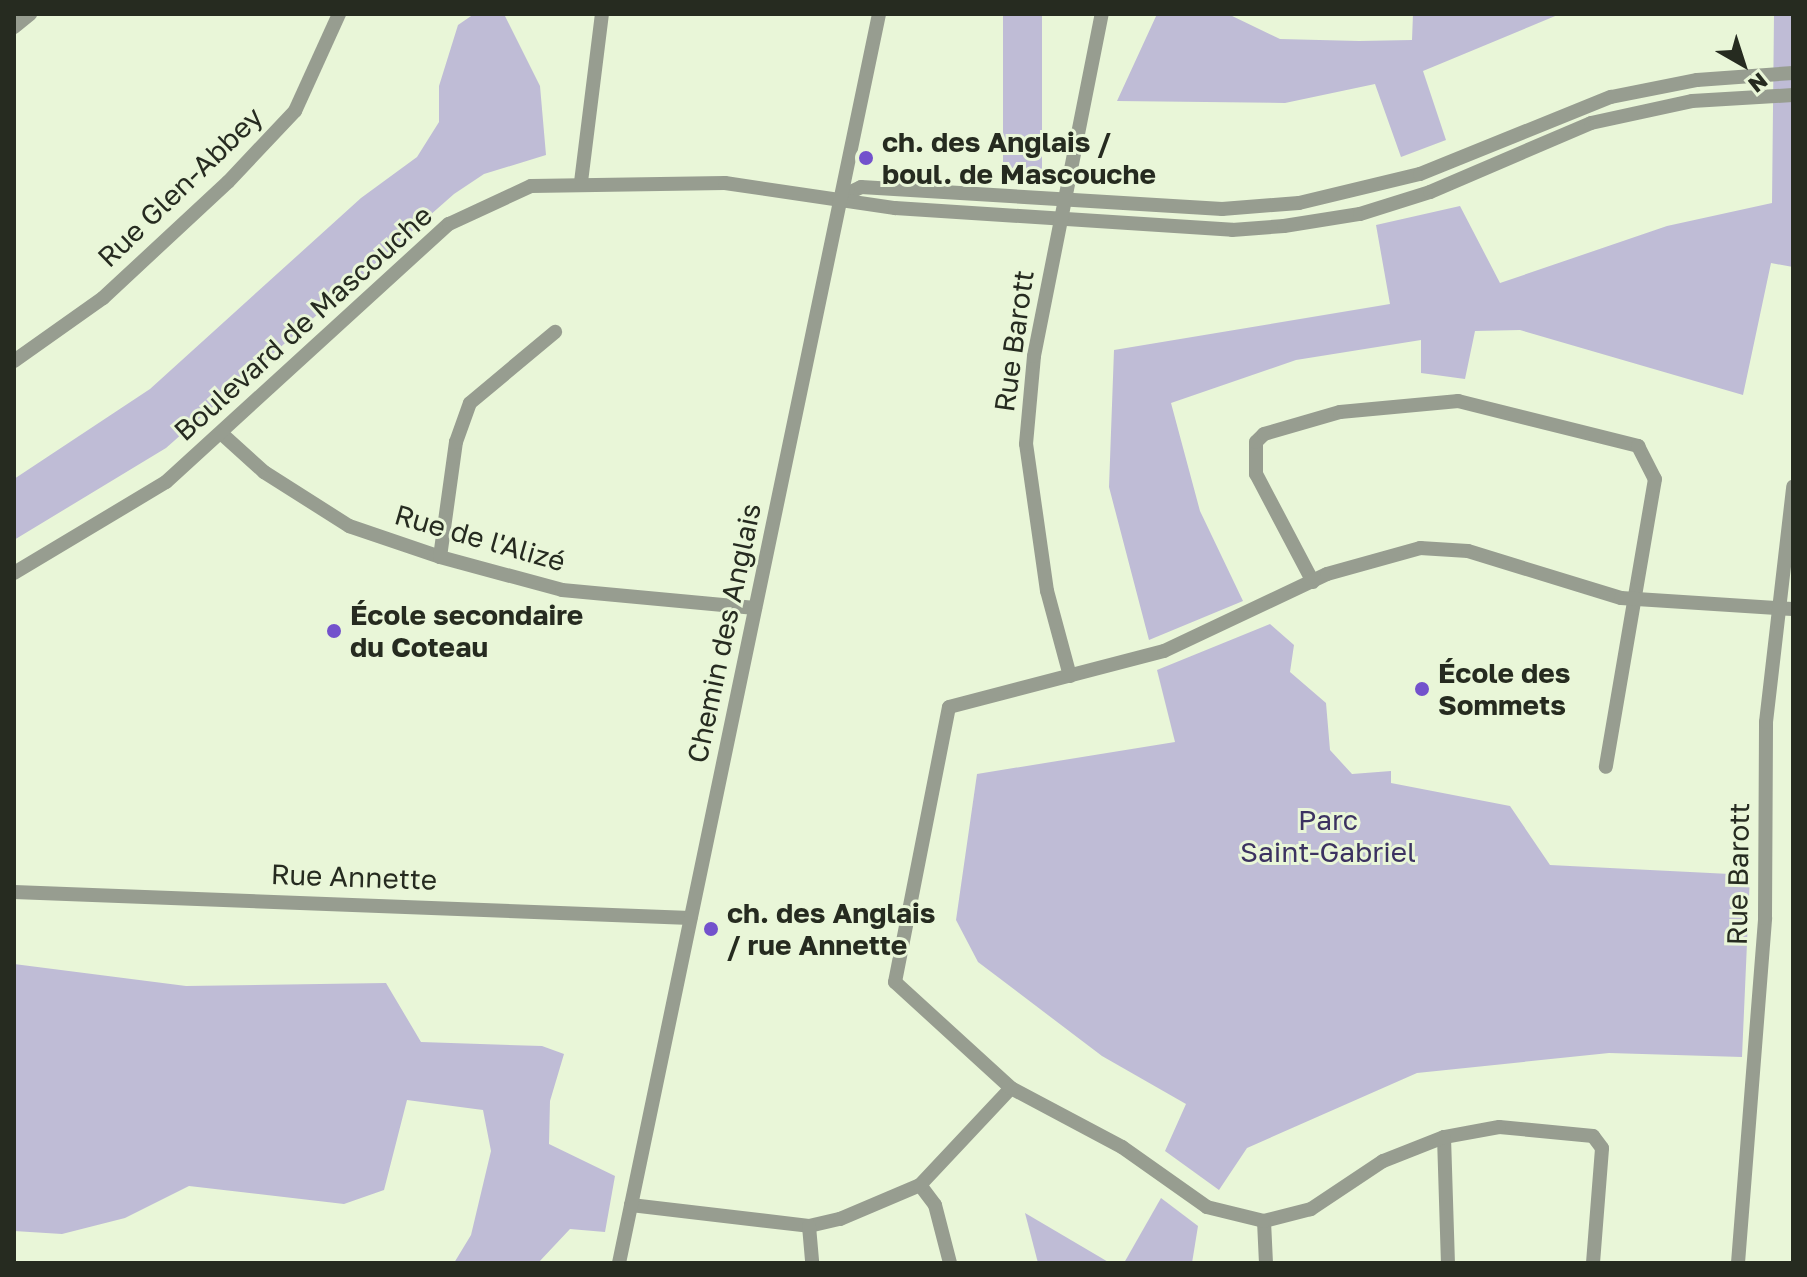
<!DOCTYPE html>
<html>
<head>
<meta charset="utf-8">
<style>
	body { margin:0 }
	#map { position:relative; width:1807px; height:1277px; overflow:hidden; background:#e9f6d8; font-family:"Golos Text",sans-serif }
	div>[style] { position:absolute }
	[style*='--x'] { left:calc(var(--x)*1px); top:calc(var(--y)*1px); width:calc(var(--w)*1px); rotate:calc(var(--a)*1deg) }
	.green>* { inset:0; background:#bfbcd6; transform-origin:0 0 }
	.minor>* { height:14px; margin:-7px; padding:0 7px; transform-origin:7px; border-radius:7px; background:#979d90 }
	.dots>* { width:22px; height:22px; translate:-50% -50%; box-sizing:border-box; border:4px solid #e9f6d8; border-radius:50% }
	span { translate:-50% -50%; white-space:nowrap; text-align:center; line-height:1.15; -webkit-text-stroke:6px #e9f6d8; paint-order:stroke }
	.poi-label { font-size:28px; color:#262b20; font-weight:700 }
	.left { translate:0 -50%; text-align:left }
	.street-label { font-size:28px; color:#262b20 }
	.park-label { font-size:28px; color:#3c3261 }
	.frame { position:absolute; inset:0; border:16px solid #262b20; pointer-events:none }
	.north { position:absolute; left:1703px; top:24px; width:80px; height:80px; -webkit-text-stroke:6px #e9f6d8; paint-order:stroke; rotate:141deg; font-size:22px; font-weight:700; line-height:32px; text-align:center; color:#262b20 }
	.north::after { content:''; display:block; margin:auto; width:28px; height:36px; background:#262b20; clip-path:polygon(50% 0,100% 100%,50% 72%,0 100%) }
</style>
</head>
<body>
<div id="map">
	<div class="green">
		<i style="clip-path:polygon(474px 14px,504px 14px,540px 86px,546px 155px,484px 174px,454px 194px,166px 448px,14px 540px,14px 479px,150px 389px,361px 198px,417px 157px,439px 122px,439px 86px,458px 25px)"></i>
		<i style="left:1003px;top:14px;width:39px;height:160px"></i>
		<i style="clip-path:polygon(1157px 14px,1228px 14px,1280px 39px,1359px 41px,1412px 40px,1413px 14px,1560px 14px,1423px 71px,1446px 140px,1401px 157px,1375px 84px,1285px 103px,1117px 101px)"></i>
		<i style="clip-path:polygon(1774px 14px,1793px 14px,1793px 267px,1771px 263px,1743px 395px,1520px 330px,1475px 331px,1465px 379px,1421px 373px,1421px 340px,1296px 360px,1171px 403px,1200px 511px,1243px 601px,1149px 640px,1109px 487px,1114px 350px,1390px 304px,1376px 225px,1460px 206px,1500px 283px,1667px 226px,1772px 203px)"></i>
		<i style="clip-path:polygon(1270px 624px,1294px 645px,1290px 672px,1326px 703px,1330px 750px,1352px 774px,1391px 771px,1391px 783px,1510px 806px,1550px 865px,1750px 875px,1742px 1057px,1609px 1053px,1417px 1073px,1247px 1148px,1219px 1190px,1165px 1151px,1186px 1104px,1102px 1056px,978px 962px,956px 920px,977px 774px,1175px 742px,1157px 670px)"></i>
		<i style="clip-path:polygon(14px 964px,186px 986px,386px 983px,421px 1042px,542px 1046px,564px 1054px,550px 1101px,549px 1144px,615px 1176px,605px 1232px,570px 1229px,538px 1263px,454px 1263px,471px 1235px,491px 1151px,483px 1110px,407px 1100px,384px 1190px,344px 1204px,189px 1186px,125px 1218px,62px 1234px,14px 1231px)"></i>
		<i style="clip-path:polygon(1161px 1198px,1198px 1226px,1192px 1263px,1124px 1263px)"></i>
		<i style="clip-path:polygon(1025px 1213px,1110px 1263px,1038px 1263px)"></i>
	</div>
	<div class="minor">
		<i style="--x:14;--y:27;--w:21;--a:-39"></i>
		<i style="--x:581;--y:182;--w:169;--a:-82.9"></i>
		<i style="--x:842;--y:196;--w:21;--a:-25"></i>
		<i style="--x:861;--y:187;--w:362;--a:3.5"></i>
		<i style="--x:1222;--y:209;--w:77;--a:-4.5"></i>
		<i style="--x:1299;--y:203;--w:124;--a:-13.5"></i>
		<i style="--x:1420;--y:174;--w:206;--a:-22"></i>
		<i style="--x:1611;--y:97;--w:88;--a:-11.2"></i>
		<i style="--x:1697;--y:80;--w:96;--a:-4.2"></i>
		<i style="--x:14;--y:361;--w:109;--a:-35.3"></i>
		<i style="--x:103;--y:298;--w:171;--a:-42.9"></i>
		<i style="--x:228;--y:182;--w:98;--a:-46.7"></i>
		<i style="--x:295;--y:111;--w:107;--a:-65.6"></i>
		<i style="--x:222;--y:434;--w:57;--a:42.1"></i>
		<i style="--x:264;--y:472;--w:101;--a:32.4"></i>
		<i style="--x:349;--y:526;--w:96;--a:18.8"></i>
		<i style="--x:440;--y:557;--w:126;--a:15.1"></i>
		<i style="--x:562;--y:590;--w:194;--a:5.3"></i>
		<i style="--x:440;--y:557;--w:116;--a:-82.1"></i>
		<i style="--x:456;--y:442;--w:41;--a:-70.3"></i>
		<i style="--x:470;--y:403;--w:111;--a:-39.9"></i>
		<i style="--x:14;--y:573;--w:177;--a:-30.9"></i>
		<i style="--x:166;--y:482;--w:383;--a:-42.4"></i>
		<i style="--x:449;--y:224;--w:90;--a:-24.9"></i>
		<i style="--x:531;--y:186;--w:194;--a:-0.9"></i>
		<i style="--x:725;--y:183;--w:172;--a:8.4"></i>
		<i style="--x:895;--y:208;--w:338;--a:3.7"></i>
		<i style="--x:1232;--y:230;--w:52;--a:-4.4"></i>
		<i style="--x:1284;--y:226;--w:77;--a:-9"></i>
		<i style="--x:1360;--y:214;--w:73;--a:-17.4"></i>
		<i style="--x:1430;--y:192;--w:175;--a:-23.2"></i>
		<i style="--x:1591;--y:123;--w:103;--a:-12.3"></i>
		<i style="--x:1692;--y:101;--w:101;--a:-3.4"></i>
		<i style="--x:1313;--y:582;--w:122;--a:-117.8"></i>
		<i style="--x:1256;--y:474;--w:32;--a:-90"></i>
		<i style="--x:1256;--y:442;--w:11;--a:-45"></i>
		<i style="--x:1264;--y:434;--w:79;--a:-16.1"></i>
		<i style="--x:1340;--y:412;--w:119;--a:-5.3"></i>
		<i style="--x:1458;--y:401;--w:186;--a:14"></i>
		<i style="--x:1638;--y:446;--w:37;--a:63"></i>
		<i style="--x:1655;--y:479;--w:292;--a:99.7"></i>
		<i style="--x:1070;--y:676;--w:88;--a:-105.1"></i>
		<i style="--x:1047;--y:591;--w:148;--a:-98.1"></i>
		<i style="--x:1026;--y:444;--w:88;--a:-84.8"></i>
		<i style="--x:1034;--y:356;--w:349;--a:-78.8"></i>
		<i style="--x:14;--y:892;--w:677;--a:2.2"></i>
		<i style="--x:1444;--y:1137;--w:126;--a:88.2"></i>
		<i style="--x:920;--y:1185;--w:25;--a:53"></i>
		<i style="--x:935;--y:1205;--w:60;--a:75.5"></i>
		<i style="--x:631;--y:1205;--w:179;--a:6.7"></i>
		<i style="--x:809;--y:1226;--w:32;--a:-13"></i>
		<i style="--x:840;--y:1219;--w:87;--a:-23"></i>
		<i style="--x:920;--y:1185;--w:133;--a:-46.8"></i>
		<i style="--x:1264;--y:1221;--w:42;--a:87.3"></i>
		<i style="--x:809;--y:1226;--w:37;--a:85"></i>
		<i style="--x:619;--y:1263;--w:1276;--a:-78.24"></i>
		<i style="--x:1593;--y:1263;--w:115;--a:-85.5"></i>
		<i style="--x:1602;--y:1148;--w:15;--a:-127"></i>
		<i style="--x:1593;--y:1136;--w:94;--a:-174.5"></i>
		<i style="--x:1499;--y:1127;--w:56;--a:169.7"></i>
		<i style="--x:1444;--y:1137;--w:66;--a:158.5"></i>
		<i style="--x:1383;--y:1161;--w:87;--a:146.3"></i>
		<i style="--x:1311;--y:1209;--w:49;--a:165.7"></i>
		<i style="--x:1264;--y:1221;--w:59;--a:-166.2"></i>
		<i style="--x:1207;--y:1207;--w:104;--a:-144.8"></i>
		<i style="--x:1122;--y:1147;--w:126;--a:-152"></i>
		<i style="--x:1011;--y:1088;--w:157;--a:-137.6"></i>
		<i style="--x:895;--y:982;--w:280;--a:-78.9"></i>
		<i style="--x:949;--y:707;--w:222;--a:-14.6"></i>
		<i style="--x:1164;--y:651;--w:180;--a:-25.3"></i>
		<i style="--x:1327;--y:574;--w:97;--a:-15.6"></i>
		<i style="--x:1420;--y:548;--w:48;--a:3.6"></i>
		<i style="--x:1468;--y:551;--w:160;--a:17.1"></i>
		<i style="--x:1621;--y:598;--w:172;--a:3.7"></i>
		<i style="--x:1738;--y:1263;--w:346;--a:-85.5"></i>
		<i style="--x:1765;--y:918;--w:196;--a:-89.7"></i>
		<i style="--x:1766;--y:722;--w:237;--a:-83.4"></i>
	</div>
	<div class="dots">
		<i style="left:866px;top:158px;background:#7352cc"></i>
		<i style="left:334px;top:631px;background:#7352cc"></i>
		<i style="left:1422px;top:689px;background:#7352cc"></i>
		<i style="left:711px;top:929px;background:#7352cc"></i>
	</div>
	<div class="poi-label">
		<span class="left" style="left:882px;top:158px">ch. des Anglais /<br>boul. de Mascouche</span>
		<span class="left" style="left:350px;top:631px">École secondaire<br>du Coteau</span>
		<span class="left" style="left:1438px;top:689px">École des<br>Sommets</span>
		<span class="left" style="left:727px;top:929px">ch. des Anglais<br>/ rue Annette</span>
	</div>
	<div class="street-label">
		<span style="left:180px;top:187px;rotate:-44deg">Rue Glen-Abbey</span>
		<span style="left:303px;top:323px;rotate:-42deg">Boulevard de Mascouche</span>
		<span style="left:1014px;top:341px;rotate:-82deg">Rue Barott</span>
		<span style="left:480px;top:538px;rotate:16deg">Rue de l'Alizé</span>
		<span style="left:724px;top:633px;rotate:-78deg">Chemin des Anglais</span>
		<span style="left:1738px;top:874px;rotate:-89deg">Rue Barott</span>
		<span style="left:354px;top:877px;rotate:2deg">Rue Annette</span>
	</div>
	<div class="park-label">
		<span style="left:1328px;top:836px">Parc<br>Saint-Gabriel</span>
	</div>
	<div class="frame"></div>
	<div class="north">N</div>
</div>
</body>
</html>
